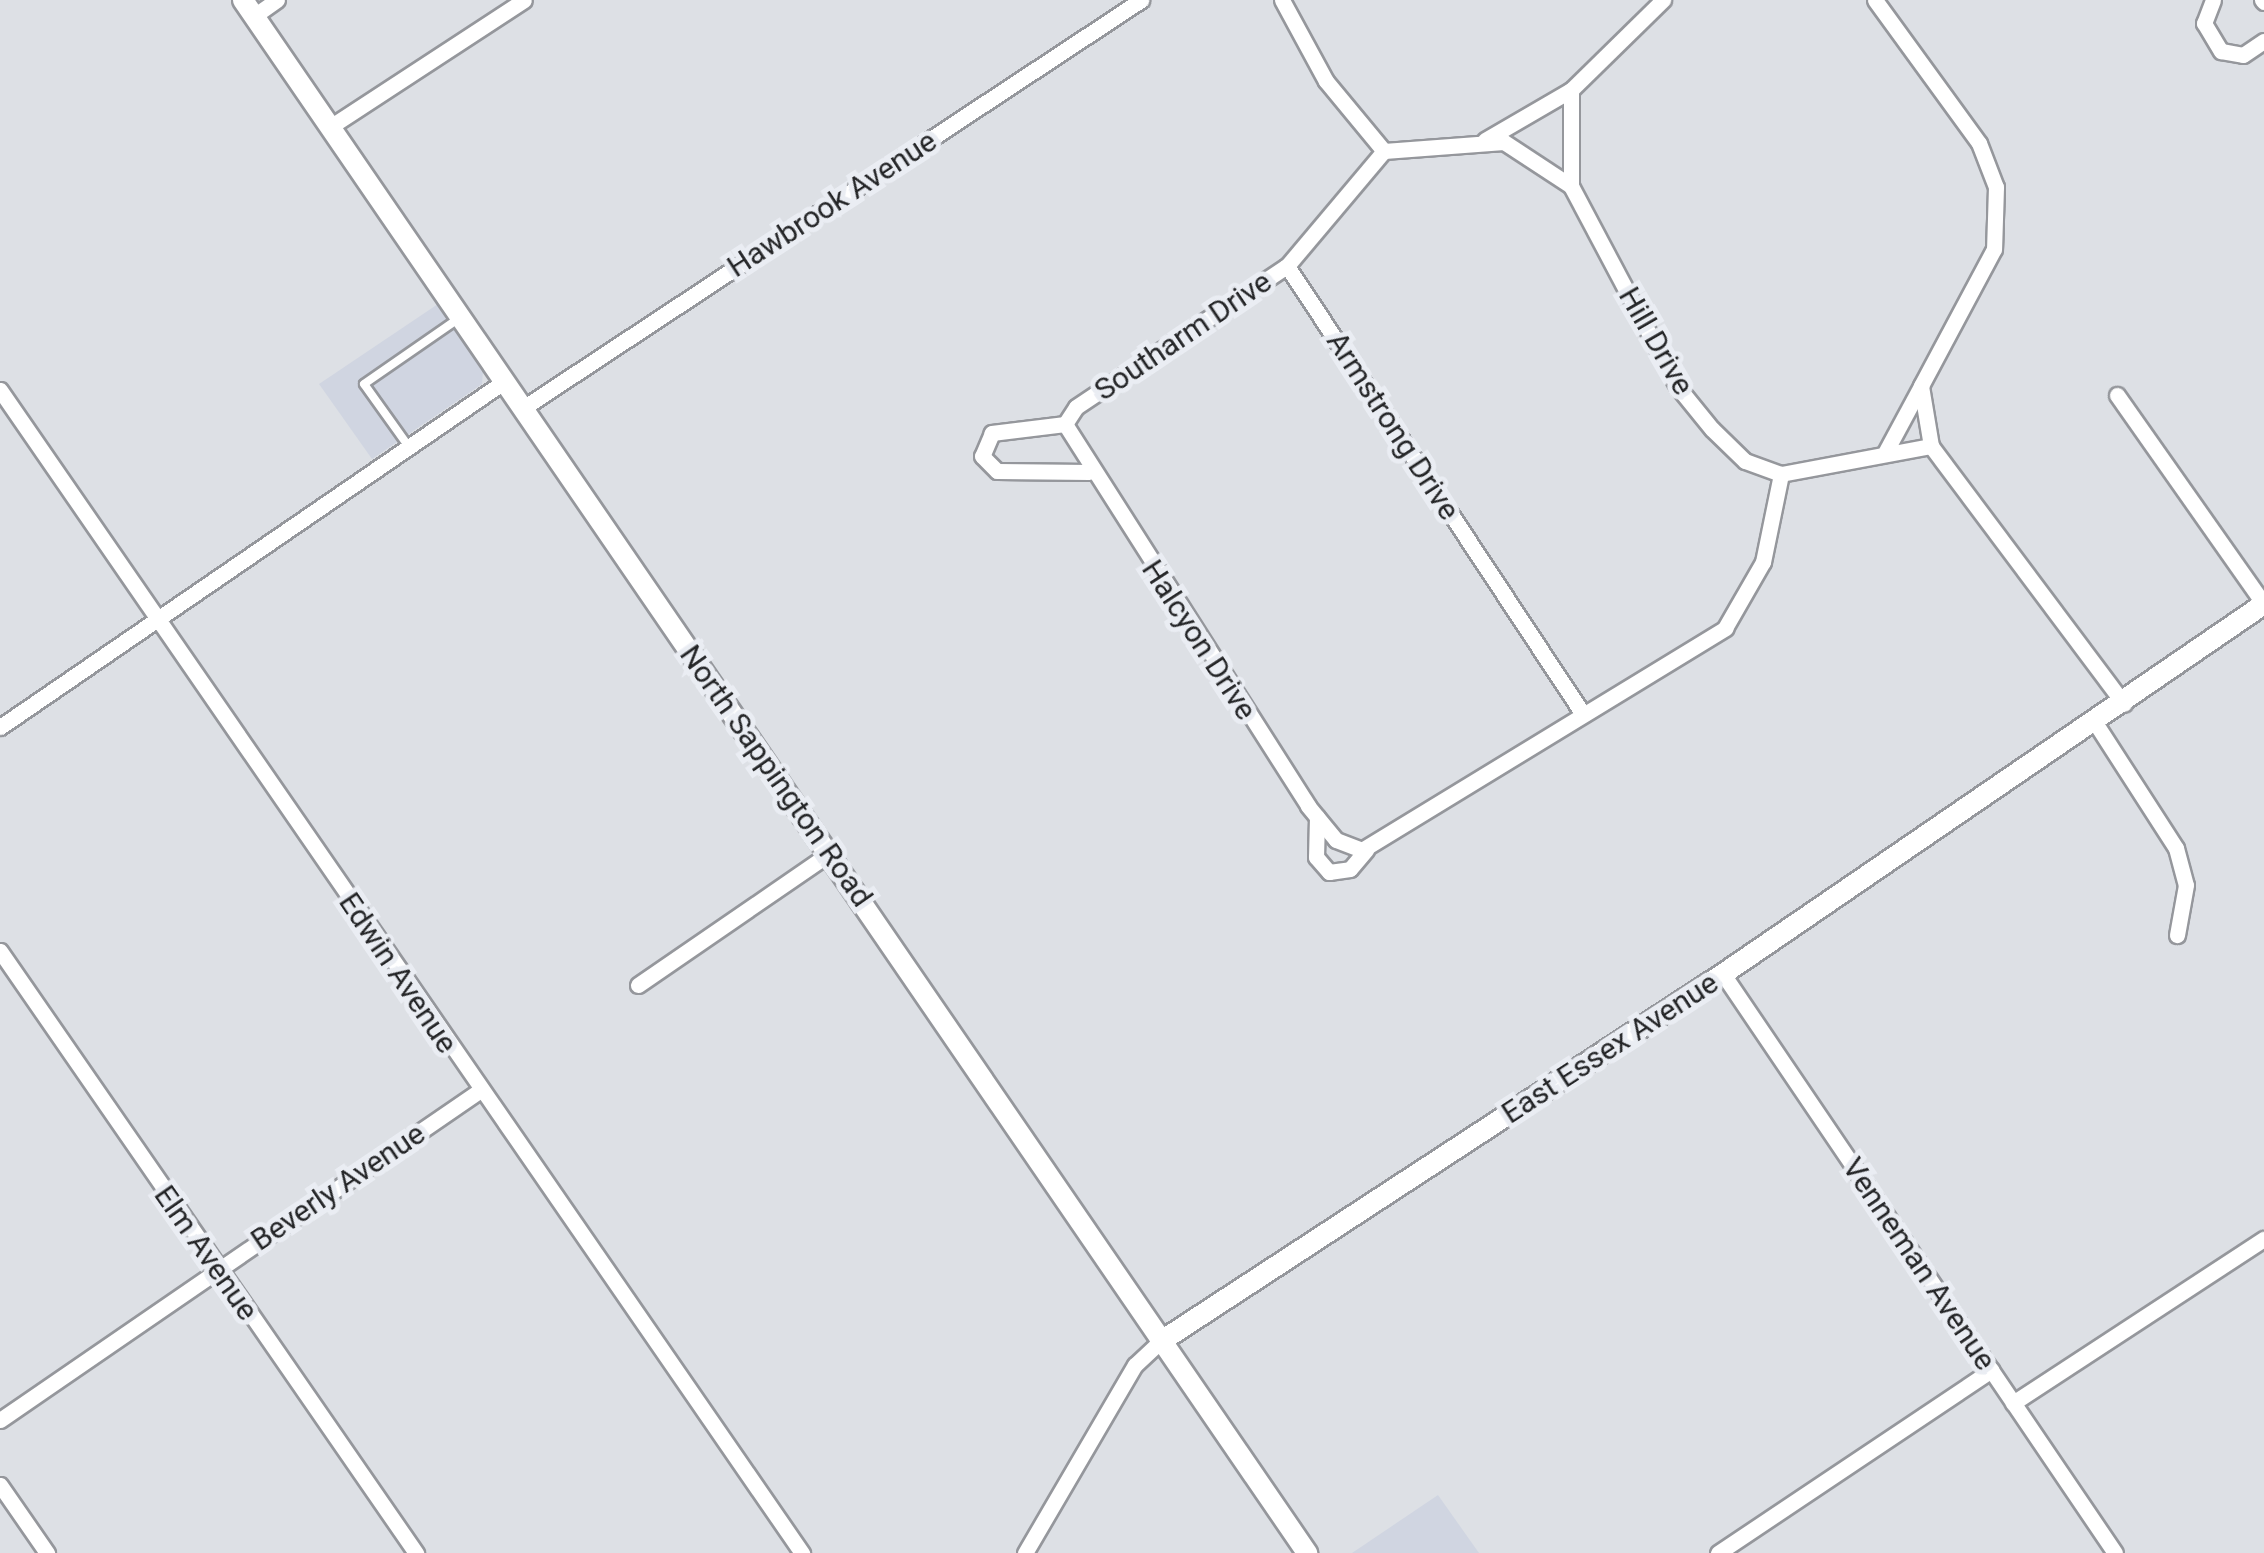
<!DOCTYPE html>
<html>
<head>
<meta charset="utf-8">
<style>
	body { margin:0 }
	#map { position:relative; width:2264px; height:1553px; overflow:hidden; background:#dde0e5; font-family:Roboto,sans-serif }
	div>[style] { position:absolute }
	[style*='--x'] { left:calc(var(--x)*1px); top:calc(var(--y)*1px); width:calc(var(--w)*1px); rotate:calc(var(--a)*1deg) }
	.built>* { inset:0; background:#d0d5e1 }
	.roads { filter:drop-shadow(2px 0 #95979c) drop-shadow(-2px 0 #95979c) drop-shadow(0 2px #95979c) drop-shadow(0 -2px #95979c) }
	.service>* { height:8px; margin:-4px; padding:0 4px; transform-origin:4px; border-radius:4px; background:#fff }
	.minor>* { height:15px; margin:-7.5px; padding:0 7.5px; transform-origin:7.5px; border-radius:7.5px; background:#fff }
	.tertiary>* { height:20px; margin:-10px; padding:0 10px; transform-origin:10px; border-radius:10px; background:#fff }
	span { translate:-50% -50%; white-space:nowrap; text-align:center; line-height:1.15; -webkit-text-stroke:10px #eaedf3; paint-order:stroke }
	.street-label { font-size:30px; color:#242527 }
</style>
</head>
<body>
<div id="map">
	<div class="built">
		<i style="clip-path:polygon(438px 304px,483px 371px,482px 384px,372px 459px,319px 384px)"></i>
		<i style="clip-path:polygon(1438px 1495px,1479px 1553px,1352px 1553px)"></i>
	</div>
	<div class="roads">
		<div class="service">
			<i style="--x:409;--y:447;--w:77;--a:-125.5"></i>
			<i style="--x:364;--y:384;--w:114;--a:-34.7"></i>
		</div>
		<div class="minor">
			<i style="--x:1282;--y:0;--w:92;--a:61.5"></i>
			<i style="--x:1326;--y:81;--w:91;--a:50.4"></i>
			<i style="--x:1875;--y:0;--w:177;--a:54"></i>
			<i style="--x:1979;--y:143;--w:47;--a:68.9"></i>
			<i style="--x:1996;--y:187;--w:62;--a:91.8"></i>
			<i style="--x:1994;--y:249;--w:155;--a:118.1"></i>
			<i style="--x:1921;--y:386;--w:61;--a:80.5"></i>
			<i style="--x:2213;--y:0;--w:25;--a:111"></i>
			<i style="--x:2204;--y:23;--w:33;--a:59"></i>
			<i style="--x:2221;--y:51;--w:22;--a:10"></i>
			<i style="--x:2243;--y:55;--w:25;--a:-34"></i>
			<i style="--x:2262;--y:0;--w:3;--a:45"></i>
			<i style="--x:254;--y:16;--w:28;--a:-35"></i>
			<i style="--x:1571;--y:90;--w:96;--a:90"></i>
			<i style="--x:1571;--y:186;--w:226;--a:62.1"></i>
			<i style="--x:1677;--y:386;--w:55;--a:50.9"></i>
			<i style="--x:1712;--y:429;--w:46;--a:44.1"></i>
			<i style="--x:1745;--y:461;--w:38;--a:20"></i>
			<i style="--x:1781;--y:474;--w:153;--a:-10.6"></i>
			<i style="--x:1931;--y:446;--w:322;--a:53.2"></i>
			<i style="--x:333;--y:125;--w:228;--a:-33.2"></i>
			<i style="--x:1485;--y:140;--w:99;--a:-30.2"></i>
			<i style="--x:1571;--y:90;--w:129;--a:-44.4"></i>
			<i style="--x:1384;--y:151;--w:120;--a:-4.3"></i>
			<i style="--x:1504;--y:142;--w:80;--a:33.3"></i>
			<i style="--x:1287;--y:266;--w:533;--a:56.55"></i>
			<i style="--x:0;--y:390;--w:1413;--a:55.41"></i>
			<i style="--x:2117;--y:395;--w:256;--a:54.9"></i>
			<i style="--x:523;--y:408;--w:741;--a:-33.43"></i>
			<i style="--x:1065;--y:424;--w:453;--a:57.5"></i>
			<i style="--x:1308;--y:806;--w:44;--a:50.5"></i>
			<i style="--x:1336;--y:840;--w:28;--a:21"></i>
			<i style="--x:1362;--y:850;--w:426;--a:-31.4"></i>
			<i style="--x:1725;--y:628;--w:76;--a:-60.1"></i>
			<i style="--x:1763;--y:562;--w:90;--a:-78.4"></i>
			<i style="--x:1065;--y:424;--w:20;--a:-57"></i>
			<i style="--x:1076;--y:407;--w:254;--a:-33.8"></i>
			<i style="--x:1287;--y:266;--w:150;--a:-49.9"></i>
			<i style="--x:1065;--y:424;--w:74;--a:173"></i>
			<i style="--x:992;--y:433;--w:25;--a:113"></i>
			<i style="--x:982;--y:456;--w:21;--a:45"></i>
			<i style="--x:997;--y:471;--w:92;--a:0.6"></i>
			<i style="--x:1886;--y:451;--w:74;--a:-61.7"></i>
			<i style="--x:2096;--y:724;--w:148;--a:57.2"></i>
			<i style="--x:2176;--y:848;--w:38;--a:75"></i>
			<i style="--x:2186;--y:885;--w:51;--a:100.2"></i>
			<i style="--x:0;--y:727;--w:612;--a:-34.42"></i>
			<i style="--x:1317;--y:817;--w:40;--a:91.4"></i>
			<i style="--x:1316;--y:857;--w:20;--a:49"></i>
			<i style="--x:1329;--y:872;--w:21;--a:-8"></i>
			<i style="--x:1350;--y:869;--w:25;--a:-50"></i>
			<i style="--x:0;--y:951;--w:732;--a:55.35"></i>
			<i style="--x:1723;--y:974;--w:699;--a:55.9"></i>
			<i style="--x:638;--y:985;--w:233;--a:-34.5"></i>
			<i style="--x:2013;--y:1403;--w:300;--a:-33.2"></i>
			<i style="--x:0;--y:1420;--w:581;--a:-34.48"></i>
			<i style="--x:0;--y:1485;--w:83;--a:55.3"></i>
			<i style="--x:1025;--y:1553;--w:218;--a:-59.7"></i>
			<i style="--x:1135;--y:1365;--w:34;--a:-43"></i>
			<i style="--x:1718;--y:1553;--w:329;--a:-33.8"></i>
		</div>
		<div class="tertiary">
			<i style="--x:243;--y:0;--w:1883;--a:55.58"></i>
			<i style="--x:1160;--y:1342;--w:673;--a:-33.17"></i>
			<i style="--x:1723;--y:974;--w:655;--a:-34.37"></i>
		</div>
	</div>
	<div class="street-label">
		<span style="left:832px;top:204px;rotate:-33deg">Hawbrook Avenue</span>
		<span style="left:1183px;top:336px;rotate:-34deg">Southarm Drive</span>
		<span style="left:1656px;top:341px;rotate:60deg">Hill Drive</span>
		<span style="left:1393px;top:426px;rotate:57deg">Armstrong Drive</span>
		<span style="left:1199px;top:640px;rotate:57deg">Halcyon Drive</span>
		<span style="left:776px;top:776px;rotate:55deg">North Sappington Road</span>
		<span style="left:398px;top:973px;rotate:56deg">Edwin Avenue</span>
		<span style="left:1610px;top:1048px;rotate:-33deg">East Essex Avenue</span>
		<span style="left:338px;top:1187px;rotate:-34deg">Beverly Avenue</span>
		<span style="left:206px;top:1253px;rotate:55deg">Elm Avenue</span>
		<span style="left:1919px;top:1264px;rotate:56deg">Venneman Avenue</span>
	</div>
</div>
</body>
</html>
